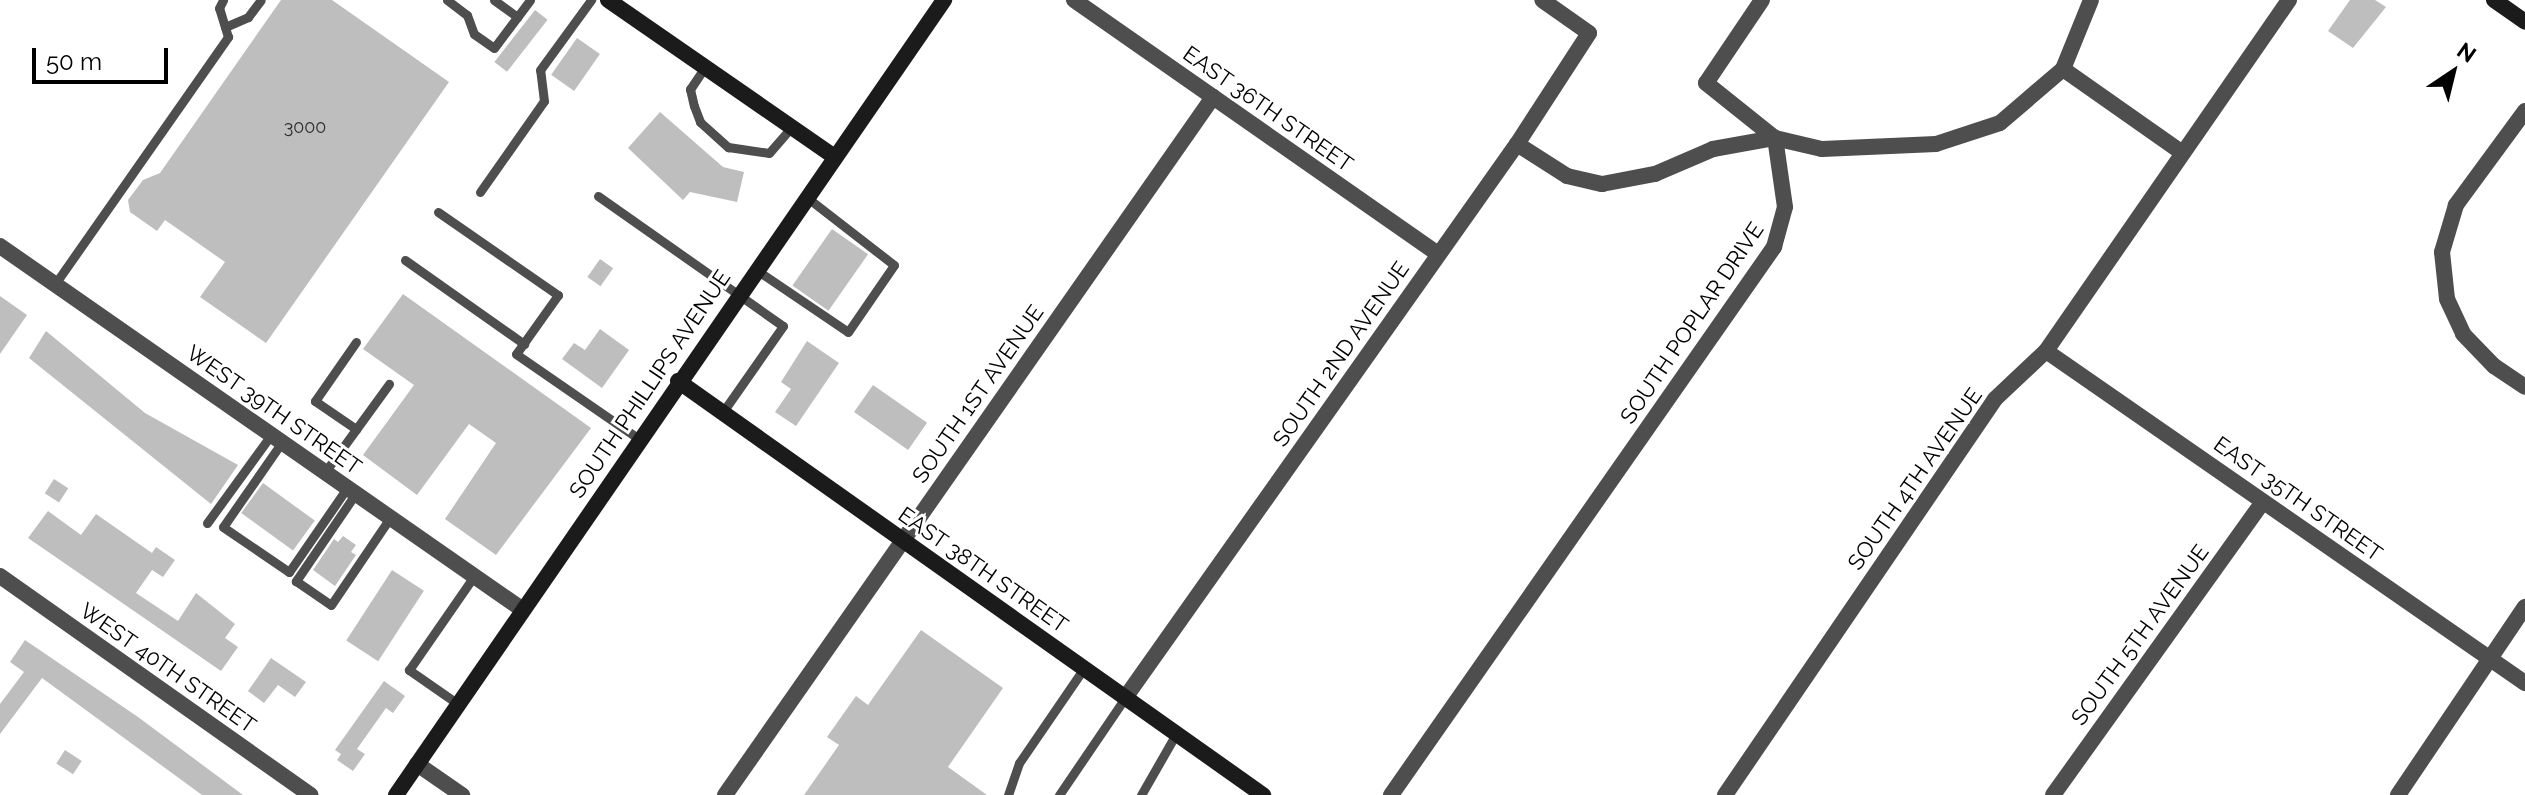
<!DOCTYPE html>
<html>
<head>
<meta charset="utf-8">
<style>
	body { margin:0 }
	#map { position:relative; width:2525px; height:795px; overflow:hidden; background:#fff; font-family:Raleway,sans-serif }
	div>[style] { position:absolute }
	[style*='--x'] { left:calc(var(--x)*1px); top:calc(var(--y)*1px); width:calc(var(--w)*1px); rotate:calc(var(--a)*1deg) }
	.building>* { inset:0; background:#bebebe; transform-origin:0 0 }
	.lane>* { height:9px; margin:-4.5px; padding:0 4.5px; transform-origin:4.5px; border-radius:4.5px; background:#4e4e4e }
	.street>* { height:16px; margin:-8px; padding:0 8px; transform-origin:8px; border-radius:8px; background:#4e4e4e }
	.secondary>* { height:16px; margin:-8px; padding:0 8px; transform-origin:8px; border-radius:8px; background:#1b1b1b }
	span { translate:-50% -50%; white-space:nowrap; text-align:center; line-height:1.15; -webkit-text-stroke:6px #fff; paint-order:stroke }
	.number-label { font-size:18px; color:#303030 }
	.number-label span { -webkit-text-stroke-width:0 }
	.street-label { font-size:22px; color:#000 }
	.north { position:absolute; left:2413px; top:32px; width:80px; height:80px; -webkit-text-stroke:6px #fff; paint-order:stroke; rotate:35deg; font-size:22px; font-weight:700; line-height:32px; text-align:center; color:#000 }
	.north::after { content:''; display:block; margin:auto; width:28px; height:36px; background:#000; clip-path:polygon(50% 0,100% 100%,50% 72%,0 100%) }
	.scale { position:absolute; left:32px; top:48px; width:136px; height:36px; box-sizing:border-box; border:4px solid #000; border-top:0; padding-left:10px; font-size:24px; line-height:28px; white-space:nowrap; color:#000; -webkit-text-stroke:6px #fff; paint-order:stroke }
</style>
</head>
<body>
<div id="map">
	<div class="building">
		<i style="clip-path:polygon(281px 0,332px 0,449px 82px,266px 343px,200px 297px,225px 262px,165px 220px,157px 231px,130px 212px,128px 200px,143px 180px,160px 173px)"></i>
		<i style="clip-path:polygon(2350px 0,2375px 0,2386px 7px,2353px 48px,2328px 31px)"></i>
		<i style="left:535px;top:10px;width:16px;height:66px;rotate:38deg"></i>
		<i style="left:577px;top:38px;width:28px;height:45px;rotate:35deg"></i>
		<i style="clip-path:polygon(660px 112px,723px 167px,744px 172px,737px 202px,690px 192px,683px 200px,628px 148px)"></i>
		<i style="left:832px;top:229px;width:44px;height:69px;rotate:35deg"></i>
		<i style="left:600px;top:259px;width:16px;height:22px;rotate:35deg"></i>
		<i style="clip-path:polygon(403px 294px,591px 428px,496px 555px,445px 519px,496px 443px,469px 424px,417px 495px,363px 455px,414px 385px,363px 349px)"></i>
		<i style="clip-path:polygon(0 296px,27px 315px,0 354px)"></i>
		<i style="clip-path:polygon(600px 329px,629px 350px,602px 388px,562px 359px,574px 343px,585px 350px)"></i>
		<i style="clip-path:polygon(46px 331px,145px 413px,238px 465px,211px 504px,29px 358px)"></i>
		<i style="clip-path:polygon(807px 341px,839px 363px,796px 426px,775px 412px,791px 389px,781px 382px)"></i>
		<i style="left:873px;top:385px;width:66px;height:33px;rotate:35deg"></i>
		<i style="left:54px;top:479px;width:17px;height:17px;rotate:33deg"></i>
		<i style="left:263px;top:483px;width:64px;height:37px;rotate:36deg"></i>
		<i style="clip-path:polygon(48px 511px,81px 535px,96px 514px,152px 553px,156px 547px,175px 560px,163px 577px,152px 570px,136px 593px,178px 621px,196px 593px,235px 624px,225px 638px,238px 647px,221px 671px,28px 538px)"></i>
		<i style="clip-path:polygon(343px 536px,356px 545px,351px 552px,356px 555px,335px 586px,313px 570px,334px 539px,338px 542px)"></i>
		<i style="left:392px;top:570px;width:38px;height:84px;rotate:33deg"></i>
		<i style="clip-path:polygon(921px 630px,1003px 688px,948px 767px,987px 795px,804px 795px,839px 745px,827px 737px,856px 696px,868px 705px)"></i>
		<i style="clip-path:polygon(25px 640px,138px 717px,243px 795px,202px 795px,42px 678px,0 734px,0 704px,24px 672px,10px 662px)"></i>
		<i style="clip-path:polygon(271px 658px,306px 682px,295px 697px,278px 685px,264px 703px,248px 691px)"></i>
		<i style="clip-path:polygon(384px 681px,405px 696px,393px 713px,386px 708px,357px 749px,365px 754px,353px 771px,337px 760px,341px 754px,335px 750px)"></i>
		<i style="left:65px;top:750px;width:20px;height:16px;rotate:33deg"></i>
	</div>
	<div class="lane">
		<i style="--x:447;--y:0;--w:25;--a:37"></i>
		<i style="--x:467;--y:15;--w:20;--a:70"></i>
		<i style="--x:474;--y:34;--w:24;--a:35"></i>
		<i style="--x:494;--y:48;--w:60;--a:-53.1"></i>
		<i style="--x:494;--y:0;--w:29;--a:36"></i>
		<i style="--x:225;--y:27;--w:25;--a:-23"></i>
		<i style="--x:248;--y:17;--w:21;--a:-53"></i>
		<i style="--x:705;--y:67;--w:27;--a:124"></i>
		<i style="--x:690;--y:89;--w:17;--a:77"></i>
		<i style="--x:694;--y:106;--w:17;--a:69"></i>
		<i style="--x:700;--y:122;--w:38;--a:42"></i>
		<i style="--x:728;--y:147;--w:41;--a:8.3"></i>
		<i style="--x:769;--y:153;--w:35;--a:-49"></i>
		<i style="--x:480;--y:192;--w:111;--a:-54.9"></i>
		<i style="--x:544;--y:101;--w:31;--a:-97"></i>
		<i style="--x:540;--y:70;--w:87;--a:-53.9"></i>
		<i style="--x:598;--y:196;--w:226;--a:35.1"></i>
		<i style="--x:783;--y:326;--w:106;--a:125"></i>
		<i style="--x:438;--y:212;--w:146;--a:34.7"></i>
		<i style="--x:558;--y:295;--w:72;--a:125.4"></i>
		<i style="--x:516;--y:354;--w:150;--a:34.6"></i>
		<i style="--x:405;--y:260;--w:146;--a:35.2"></i>
		<i style="--x:755;--y:269;--w:112;--a:34.1"></i>
		<i style="--x:848;--y:332;--w:81;--a:-55.5"></i>
		<i style="--x:894;--y:265;--w:113;--a:-142.2"></i>
		<i style="--x:55;--y:284;--w:302;--a:-55"></i>
		<i style="--x:228;--y:37;--w:30;--a:-107"></i>
		<i style="--x:219;--y:8;--w:9;--a:-63"></i>
		<i style="--x:356;--y:342;--w:72;--a:124.8"></i>
		<i style="--x:315;--y:401;--w:50;--a:34.3"></i>
		<i style="--x:282;--y:442;--w:103;--a:124.8"></i>
		<i style="--x:223;--y:527;--w:80;--a:34.3"></i>
		<i style="--x:289;--y:572;--w:102;--a:-55.4"></i>
		<i style="--x:325;--y:472;--w:109;--a:-54"></i>
		<i style="--x:356;--y:493;--w:107;--a:124.3"></i>
		<i style="--x:296;--y:581;--w:42;--a:34.4"></i>
		<i style="--x:331;--y:605;--w:105;--a:-55.9"></i>
		<i style="--x:207;--y:523;--w:109;--a:-54"></i>
		<i style="--x:458;--y:704;--w:60;--a:-145.2"></i>
		<i style="--x:409;--y:670;--w:114;--a:-55.3"></i>
		<i style="--x:1008;--y:795;--w:34;--a:-71"></i>
		<i style="--x:1019;--y:763;--w:115;--a:-55.6"></i>
		<i style="--x:1059;--y:795;--w:117;--a:-55.8"></i>
		<i style="--x:1141;--y:795;--w:70;--a:-60.2"></i>
	</div>
	<div class="street">
		<i style="--x:1074;--y:0;--w:444;--a:34.9"></i>
		<i style="--x:1762;--y:0;--w:100;--a:124"></i>
		<i style="--x:1706;--y:83;--w:88;--a:38.6"></i>
		<i style="--x:2063;--y:69;--w:144;--a:35.1"></i>
		<i style="--x:2525;--y:111;--w:117;--a:126.3"></i>
		<i style="--x:2456;--y:205;--w:49;--a:106.6"></i>
		<i style="--x:2442;--y:252;--w:47;--a:83.9"></i>
		<i style="--x:2447;--y:299;--w:38;--a:65"></i>
		<i style="--x:2463;--y:334;--w:45;--a:45.9"></i>
		<i style="--x:2494;--y:366;--w:37;--a:34"></i>
		<i style="--x:1517;--y:144;--w:59;--a:32.6"></i>
		<i style="--x:1567;--y:176;--w:36;--a:13"></i>
		<i style="--x:1602;--y:184;--w:54;--a:-10.7"></i>
		<i style="--x:1655;--y:174;--w:63;--a:-23.3"></i>
		<i style="--x:1713;--y:149;--w:63;--a:-10.1"></i>
		<i style="--x:1775;--y:138;--w:48;--a:13.2"></i>
		<i style="--x:1822;--y:149;--w:114;--a:-2.5"></i>
		<i style="--x:1936;--y:144;--w:67;--a:-18.2"></i>
		<i style="--x:2000;--y:123;--w:83;--a:-40.6"></i>
		<i style="--x:2063;--y:69;--w:74;--a:-67.9"></i>
		<i style="--x:0;--y:246;--w:637;--a:34.84"></i>
		<i style="--x:2046;--y:351;--w:583;--a:34.73"></i>
		<i style="--x:0;--y:576;--w:380;--a:35.2"></i>
		<i style="--x:1125;--y:698;--w:679;--a:-54.72"></i>
		<i style="--x:1517;--y:144;--w:132;--a:-57"></i>
		<i style="--x:1589;--y:33;--w:57;--a:-144.9"></i>
		<i style="--x:417;--y:764;--w:55;--a:34.6"></i>
		<i style="--x:725;--y:795;--w:852;--a:-55.04"></i>
		<i style="--x:1391;--y:795;--w:669;--a:-55.05"></i>
		<i style="--x:1774;--y:247;--w:41;--a:-74.6"></i>
		<i style="--x:1785;--y:207;--w:70;--a:-98.2"></i>
		<i style="--x:1725;--y:795;--w:479;--a:-55.7"></i>
		<i style="--x:1995;--y:399;--w:70;--a:-43.3"></i>
		<i style="--x:2046;--y:351;--w:427;--a:-55.3"></i>
		<i style="--x:2053;--y:795;--w:360;--a:-54.4"></i>
		<i style="--x:2398;--y:795;--w:227;--a:-56"></i>
	</div>
	<div class="secondary">
		<i style="--x:608;--y:0;--w:274;--a:34.7"></i>
		<i style="--x:2494;--y:0;--w:38;--a:35"></i>
		<i style="--x:678;--y:381;--w:717;--a:35.29"></i>
		<i style="--x:396;--y:795;--w:966;--a:-55.42"></i>
	</div>
	<div class="number-label">
		<span style="left:305px;top:127px">3000</span>
	</div>
	<div class="street-label">
		<span style="left:1268px;top:109px;rotate:35deg">EAST 36TH STREET</span>
		<span style="left:1692px;top:323px;rotate:-56deg">SOUTH POPLAR DRIVE</span>
		<span style="left:1341px;top:354px;rotate:-55deg">SOUTH 2ND AVENUE</span>
		<span style="left:650px;top:384px;rotate:-56deg">SOUTH PHILLIPS AVENUE</span>
		<span style="left:978px;top:394px;rotate:-55deg">SOUTH 1ST AVENUE</span>
		<span style="left:274px;top:410px;rotate:35deg">WEST 39TH STREET</span>
		<span style="left:1915px;top:479px;rotate:-55deg">SOUTH 4TH AVENUE</span>
		<span style="left:2298px;top:499px;rotate:35deg">EAST 35TH STREET</span>
		<span style="left:983px;top:570px;rotate:35deg">EAST 38TH STREET</span>
		<span style="left:2140px;top:635px;rotate:-54deg">SOUTH 5TH AVENUE</span>
		<span style="left:168px;top:668px;rotate:35deg">WEST 40TH STREET</span>
	</div>
	<div class="north">N</div>
	<div class="scale">50 m</div>
</div>
</body>
</html>
